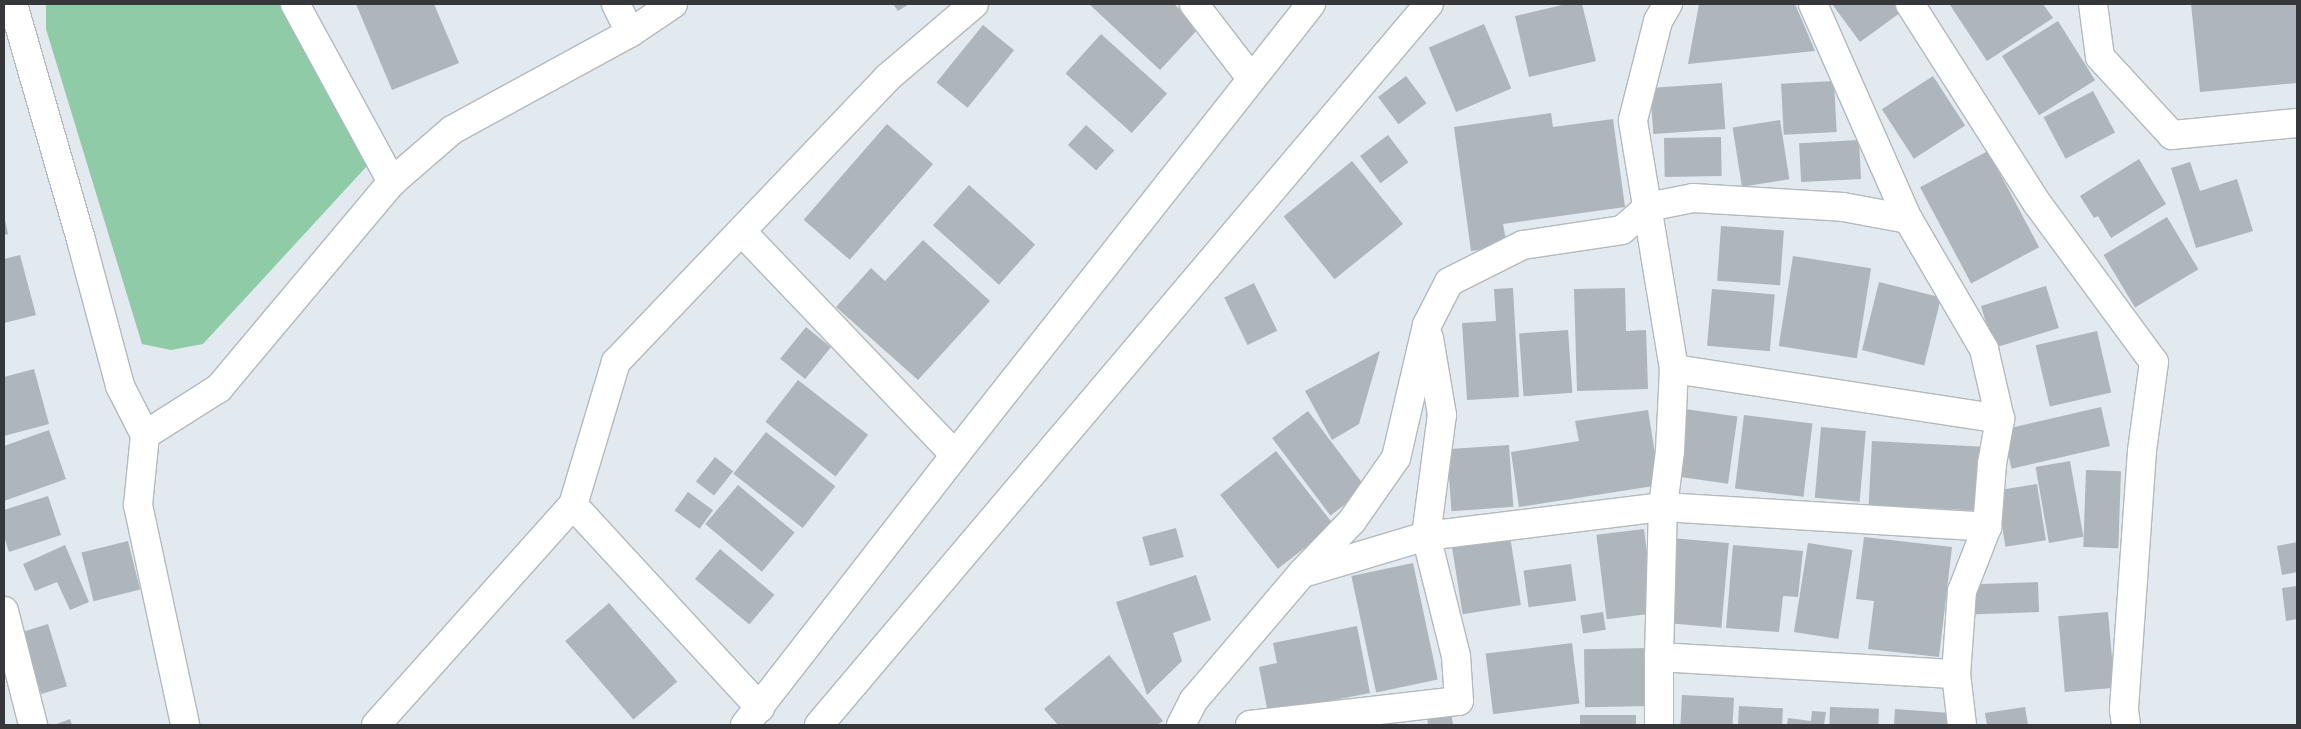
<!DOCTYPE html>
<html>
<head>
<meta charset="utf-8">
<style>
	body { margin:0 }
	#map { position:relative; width:2301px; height:729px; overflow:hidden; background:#e2e9ef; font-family:"Public Sans",sans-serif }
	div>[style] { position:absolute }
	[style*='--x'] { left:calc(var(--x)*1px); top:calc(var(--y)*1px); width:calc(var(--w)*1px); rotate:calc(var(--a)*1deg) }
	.green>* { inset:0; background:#8fcba6 }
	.building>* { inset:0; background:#aeb5bb; transform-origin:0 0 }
	.roads { filter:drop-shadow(1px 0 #b3b9bf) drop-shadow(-1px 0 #b3b9bf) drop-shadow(0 1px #b3b9bf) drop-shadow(0 -1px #b3b9bf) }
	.minor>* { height:28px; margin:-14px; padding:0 14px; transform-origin:14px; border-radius:14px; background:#fff }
	.secondary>* { height:28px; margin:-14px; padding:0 14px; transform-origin:14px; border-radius:14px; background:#fff }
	span { translate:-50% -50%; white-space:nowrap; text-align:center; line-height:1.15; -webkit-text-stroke:4px #fff; paint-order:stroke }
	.frame { position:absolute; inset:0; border:5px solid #35373a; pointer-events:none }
</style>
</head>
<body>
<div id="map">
	<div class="green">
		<i style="clip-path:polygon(48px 4px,285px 4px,367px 166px,203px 344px,171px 350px,142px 344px,46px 29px,46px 6px)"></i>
	</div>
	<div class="building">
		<i style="clip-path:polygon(356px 4px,434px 4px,459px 63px,392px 90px)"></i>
		<i style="clip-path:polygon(893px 4px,909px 4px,898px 11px)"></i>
		<i style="clip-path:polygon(1089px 4px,1174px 4px,1200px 27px,1160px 70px)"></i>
		<i style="clip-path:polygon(1566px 4px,1582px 4px,1596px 61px,1529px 77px,1515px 16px)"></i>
		<i style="clip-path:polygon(1699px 4px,1795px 4px,1815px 51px,1688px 64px)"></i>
		<i style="clip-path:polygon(1832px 4px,1899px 4px,1904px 10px,1860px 42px)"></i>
		<i style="clip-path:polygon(1952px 4px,2043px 4px,2053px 18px,1987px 61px,1950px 5px)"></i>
		<i style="clip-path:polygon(2191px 4px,2297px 4px,2297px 83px,2200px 92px)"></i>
		<i style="left:2058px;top:21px;width:70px;height:66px;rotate:58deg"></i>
		<i style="left:1484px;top:24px;width:70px;height:60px;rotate:67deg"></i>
		<i style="left:983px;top:25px;width:40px;height:74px;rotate:39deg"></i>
		<i style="left:1101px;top:34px;width:89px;height:53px;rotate:42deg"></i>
		<i style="left:1406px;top:76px;width:34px;height:35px;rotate:53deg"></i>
		<i style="left:1933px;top:76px;width:59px;height:61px;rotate:57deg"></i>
		<i style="left:1834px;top:81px;width:51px;height:53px;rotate:87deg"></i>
		<i style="left:1722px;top:83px;width:46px;height:72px;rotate:86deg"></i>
		<i style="left:2093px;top:91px;width:47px;height:56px;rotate:62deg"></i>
		<i style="clip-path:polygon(1551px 113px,1553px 127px,1613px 119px,1625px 207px,1503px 224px,1507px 246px,1471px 251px,1454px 127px)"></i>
		<i style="left:1780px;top:120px;width:60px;height:48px;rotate:81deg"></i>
		<i style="left:887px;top:124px;width:61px;height:127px;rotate:41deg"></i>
		<i style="left:1086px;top:125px;width:38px;height:27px;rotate:42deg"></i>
		<i style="left:1388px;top:135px;width:34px;height:35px;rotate:53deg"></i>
		<i style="left:1721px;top:137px;width:39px;height:57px;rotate:89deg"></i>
		<i style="left:1859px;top:140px;width:39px;height:60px;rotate:87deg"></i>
		<i style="left:1988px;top:151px;width:109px;height:77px;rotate:62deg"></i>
		<i style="clip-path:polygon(2139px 159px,2166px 204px,2111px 238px,2098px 216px,2094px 218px,2080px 196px)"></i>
		<i style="left:1352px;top:161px;width:81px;height:88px;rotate:51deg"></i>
		<i style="clip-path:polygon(2190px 162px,2200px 191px,2237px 179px,2253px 231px,2196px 248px,2171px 168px)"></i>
		<i style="left:969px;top:185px;width:89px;height:54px;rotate:42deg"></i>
		<i style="clip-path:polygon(4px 215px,8px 234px,4px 235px)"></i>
		<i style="left:2167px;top:217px;width:61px;height:74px;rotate:59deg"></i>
		<i style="left:1721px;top:226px;width:63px;height:55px;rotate:4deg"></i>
		<i style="clip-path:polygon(923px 240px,990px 301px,918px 380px,836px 307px,871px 268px,885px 281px)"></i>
		<i style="clip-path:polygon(20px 255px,36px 315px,4px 323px,4px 259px)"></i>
		<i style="left:1793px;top:256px;width:79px;height:91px;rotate:9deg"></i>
		<i style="left:1879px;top:282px;width:64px;height:70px;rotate:14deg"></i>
		<i style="left:1254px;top:283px;width:53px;height:33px;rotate:64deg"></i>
		<i style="left:2046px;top:286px;width:44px;height:68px;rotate:73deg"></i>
		<i style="clip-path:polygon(1513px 288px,1519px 397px,1467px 400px,1462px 323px,1496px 321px,1494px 289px)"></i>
		<i style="clip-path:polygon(1625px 288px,1626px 331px,1646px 330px,1648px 389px,1577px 391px,1574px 289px)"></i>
		<i style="left:1712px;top:289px;width:63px;height:57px;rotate:5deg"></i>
		<i style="left:806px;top:327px;width:32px;height:41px;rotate:39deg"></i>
		<i style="left:1568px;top:330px;width:63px;height:49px;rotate:86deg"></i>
		<i style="left:2097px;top:331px;width:63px;height:63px;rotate:77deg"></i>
		<i style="clip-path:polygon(1380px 351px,1359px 424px,1332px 440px,1305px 391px)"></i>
		<i style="clip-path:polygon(34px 369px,49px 424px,4px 436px,4px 377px)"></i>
		<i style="left:798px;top:380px;width:89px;height:53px;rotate:38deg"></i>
		<i style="left:2101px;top:407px;width:40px;height:101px;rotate:77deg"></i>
		<i style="left:1685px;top:409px;width:53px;height:68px;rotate:8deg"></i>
		<i style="clip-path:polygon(1648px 410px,1660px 485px,1519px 507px,1511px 452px,1579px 441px,1575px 421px)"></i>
		<i style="left:1308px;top:411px;width:97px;height:45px;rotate:53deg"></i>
		<i style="left:1744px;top:415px;width:69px;height:74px;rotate:7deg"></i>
		<i style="left:1821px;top:427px;width:45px;height:71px;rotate:5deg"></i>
		<i style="clip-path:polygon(49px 430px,66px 479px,4px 501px,4px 446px)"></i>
		<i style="left:766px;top:432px;width:88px;height:53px;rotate:38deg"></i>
		<i style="left:1872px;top:441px;width:111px;height:64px;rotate:3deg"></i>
		<i style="left:1509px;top:445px;width:62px;height:62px;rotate:86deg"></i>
		<i style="left:1276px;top:451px;width:94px;height:71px;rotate:52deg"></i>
		<i style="left:715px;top:457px;width:23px;height:31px;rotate:38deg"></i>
		<i style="left:2070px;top:461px;width:77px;height:35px;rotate:80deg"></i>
		<i style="left:2086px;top:470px;width:35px;height:77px;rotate:2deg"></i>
		<i style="left:2037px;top:484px;width:57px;height:41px;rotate:81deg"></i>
		<i style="left:738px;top:485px;width:74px;height:51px;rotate:40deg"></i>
		<i style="left:688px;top:492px;width:31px;height:23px;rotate:36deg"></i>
		<i style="clip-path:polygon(48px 496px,61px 535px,9px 552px,4px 536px,4px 510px)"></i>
		<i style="left:1176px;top:528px;width:30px;height:35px;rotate:75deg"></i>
		<i style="left:1644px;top:529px;width:85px;height:48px;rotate:83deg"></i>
		<i style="left:1509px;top:530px;width:76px;height:59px;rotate:81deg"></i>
		<i style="clip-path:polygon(1864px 537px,1952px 547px,1939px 657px,1868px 649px,1874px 601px,1856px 599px)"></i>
		<i style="left:1671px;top:538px;width:58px;height:85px;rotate:5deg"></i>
		<i style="left:128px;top:541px;width:50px;height:48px;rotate:76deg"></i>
		<i style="clip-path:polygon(2297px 542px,2297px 572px,2282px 575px,2277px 546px)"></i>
		<i style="left:1808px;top:543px;width:45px;height:90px;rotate:9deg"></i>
		<i style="clip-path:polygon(65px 545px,89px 602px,70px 610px,57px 582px,35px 591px,23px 564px)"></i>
		<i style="clip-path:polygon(1733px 545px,1803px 551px,1798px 597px,1783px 596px,1779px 632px,1726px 628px)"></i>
		<i style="left:720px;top:549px;width:71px;height:39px;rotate:40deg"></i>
		<i style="left:1413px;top:563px;width:119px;height:63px;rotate:78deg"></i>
		<i style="left:1571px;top:564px;width:37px;height:48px;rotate:82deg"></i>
		<i style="clip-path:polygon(1196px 575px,1211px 620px,1173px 633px,1182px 661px,1147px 695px,1116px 602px)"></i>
		<i style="left:2038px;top:582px;width:30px;height:63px;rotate:88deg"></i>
		<i style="clip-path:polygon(2297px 586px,2297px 619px,2286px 621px,2282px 588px)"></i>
		<i style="left:609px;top:603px;width:104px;height:58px;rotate:49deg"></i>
		<i style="left:1603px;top:612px;width:18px;height:23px;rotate:81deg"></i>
		<i style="left:2108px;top:612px;width:76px;height:50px;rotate:85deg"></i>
		<i style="left:48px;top:624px;width:65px;height:27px;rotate:73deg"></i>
		<i style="clip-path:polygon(1357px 626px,1370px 693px,1268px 713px,1259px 667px,1277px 663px,1273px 643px)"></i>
		<i style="left:1572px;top:643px;width:61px;height:87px;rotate:83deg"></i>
		<i style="left:1651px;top:648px;width:58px;height:67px;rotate:89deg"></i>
		<i style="clip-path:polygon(1109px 655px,1163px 721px,1157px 725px,1058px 725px,1044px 709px)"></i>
		<i style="left:1682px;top:695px;width:52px;height:30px;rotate:3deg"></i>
		<i style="left:1739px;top:706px;width:44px;height:19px;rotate:3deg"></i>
		<i style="left:1830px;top:707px;width:49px;height:18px;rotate:2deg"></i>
		<i style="clip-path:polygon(2025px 707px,2028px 725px,1987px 725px,1985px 713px)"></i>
		<i style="clip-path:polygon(1895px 709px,1950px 713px,1949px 725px,1894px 725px)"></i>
		<i style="clip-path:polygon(1451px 711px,1453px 725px,1428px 725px,1427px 714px)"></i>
		<i style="clip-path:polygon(1812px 711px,1826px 712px,1824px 725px,1787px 725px,1788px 718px,1811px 721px)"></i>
		<i style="left:1636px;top:715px;width:10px;height:56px;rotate:90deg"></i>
		<i style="clip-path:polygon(70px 719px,72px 725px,54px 725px)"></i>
	</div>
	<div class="roads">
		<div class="minor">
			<i style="--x:13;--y:4;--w:246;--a:73.9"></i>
			<i style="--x:81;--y:240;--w:151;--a:75"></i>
			<i style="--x:120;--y:386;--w:55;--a:63"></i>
			<i style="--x:145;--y:435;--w:70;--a:95.7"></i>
			<i style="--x:138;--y:505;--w:225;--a:77.9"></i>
			<i style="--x:295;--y:4;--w:203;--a:61.4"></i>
			<i style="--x:616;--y:4;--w:32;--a:64"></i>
			<i style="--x:1194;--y:4;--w:93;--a:52.4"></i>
			<i style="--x:1813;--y:4;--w:235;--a:66.2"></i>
			<i style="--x:1908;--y:219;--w:151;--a:59.7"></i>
			<i style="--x:1984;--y:349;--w:72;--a:77.1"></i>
			<i style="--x:2000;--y:419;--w:46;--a:100.1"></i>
			<i style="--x:1992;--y:464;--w:63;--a:94.5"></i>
			<i style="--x:1987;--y:527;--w:69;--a:111.3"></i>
			<i style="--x:1962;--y:591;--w:83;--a:94.1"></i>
			<i style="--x:1956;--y:674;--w:51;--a:83.3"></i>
			<i style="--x:1910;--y:4;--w:236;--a:57.5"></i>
			<i style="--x:2037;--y:203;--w:197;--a:53.7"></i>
			<i style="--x:2154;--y:362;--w:90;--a:97.7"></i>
			<i style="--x:2142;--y:451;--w:260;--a:94"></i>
			<i style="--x:2124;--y:710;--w:15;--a:82"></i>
			<i style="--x:2093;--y:4;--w:53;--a:82.5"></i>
			<i style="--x:2100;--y:57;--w:106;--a:47.3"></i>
			<i style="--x:2172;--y:135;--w:126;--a:-5.5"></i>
			<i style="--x:742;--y:232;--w:308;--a:46.3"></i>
			<i style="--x:1674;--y:369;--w:330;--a:8.7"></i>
			<i style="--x:145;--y:435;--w:88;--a:-32.4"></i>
			<i style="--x:219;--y:388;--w:269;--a:-50"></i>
			<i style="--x:392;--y:182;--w:79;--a:-40.9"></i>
			<i style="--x:452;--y:130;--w:203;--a:-28.6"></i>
			<i style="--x:630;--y:33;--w:52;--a:-34"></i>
			<i style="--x:573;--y:505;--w:276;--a:47.3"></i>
			<i style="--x:1303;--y:573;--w:128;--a:-16.7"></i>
			<i style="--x:1426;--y:536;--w:239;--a:-7"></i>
			<i style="--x:1663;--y:507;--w:325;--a:3.5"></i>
			<i style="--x:4;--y:611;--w:118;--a:75.7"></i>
			<i style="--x:1659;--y:657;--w:297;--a:3.3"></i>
			<i style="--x:376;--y:725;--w:295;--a:-48.2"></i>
			<i style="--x:573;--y:505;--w:149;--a:-73.3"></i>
			<i style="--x:616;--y:362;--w:393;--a:-46.3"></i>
			<i style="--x:887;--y:78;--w:114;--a:-40.4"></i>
			<i style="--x:1181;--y:725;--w:28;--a:-63"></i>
			<i style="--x:1194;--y:700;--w:167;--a:-49.6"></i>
			<i style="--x:1302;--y:573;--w:72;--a:-46.1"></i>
			<i style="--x:1352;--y:521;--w:77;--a:-55.1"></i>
			<i style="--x:1396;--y:458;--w:137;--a:-76.9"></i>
			<i style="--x:1427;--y:325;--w:48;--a:-62.9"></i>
			<i style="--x:1449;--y:282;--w:83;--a:-26.6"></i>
			<i style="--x:1523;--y:245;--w:100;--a:-8.6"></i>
			<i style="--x:1622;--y:230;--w:35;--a:-41"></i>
			<i style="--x:1648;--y:207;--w:46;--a:-11.3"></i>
			<i style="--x:1693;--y:198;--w:150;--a:3.4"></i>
			<i style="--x:1843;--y:207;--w:66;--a:10.5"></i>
			<i style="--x:1250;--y:725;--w:210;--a:-6.6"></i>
			<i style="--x:1459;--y:701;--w:45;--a:-93.8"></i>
			<i style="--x:1456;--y:656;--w:124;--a:-104"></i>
			<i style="--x:1426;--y:536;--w:122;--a:-82.5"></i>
			<i style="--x:1442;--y:415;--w:78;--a:-99.6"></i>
			<i style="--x:1659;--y:725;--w:68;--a:-90"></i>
			<i style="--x:1659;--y:657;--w:150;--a:-88.5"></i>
			<i style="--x:1663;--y:507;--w:56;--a:-82.9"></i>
			<i style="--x:1670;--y:451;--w:82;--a:-87.2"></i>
			<i style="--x:1674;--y:369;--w:252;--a:-99.4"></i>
			<i style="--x:1633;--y:120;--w:102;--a:-75.8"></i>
			<i style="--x:1658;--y:21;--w:20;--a:-60"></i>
		</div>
		<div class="secondary">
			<i style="--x:745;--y:725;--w:342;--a:-52.1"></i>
			<i style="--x:955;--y:455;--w:575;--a:-51.71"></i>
			<i style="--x:819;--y:725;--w:944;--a:-49.77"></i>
		</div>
	</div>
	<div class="frame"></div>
</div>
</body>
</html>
